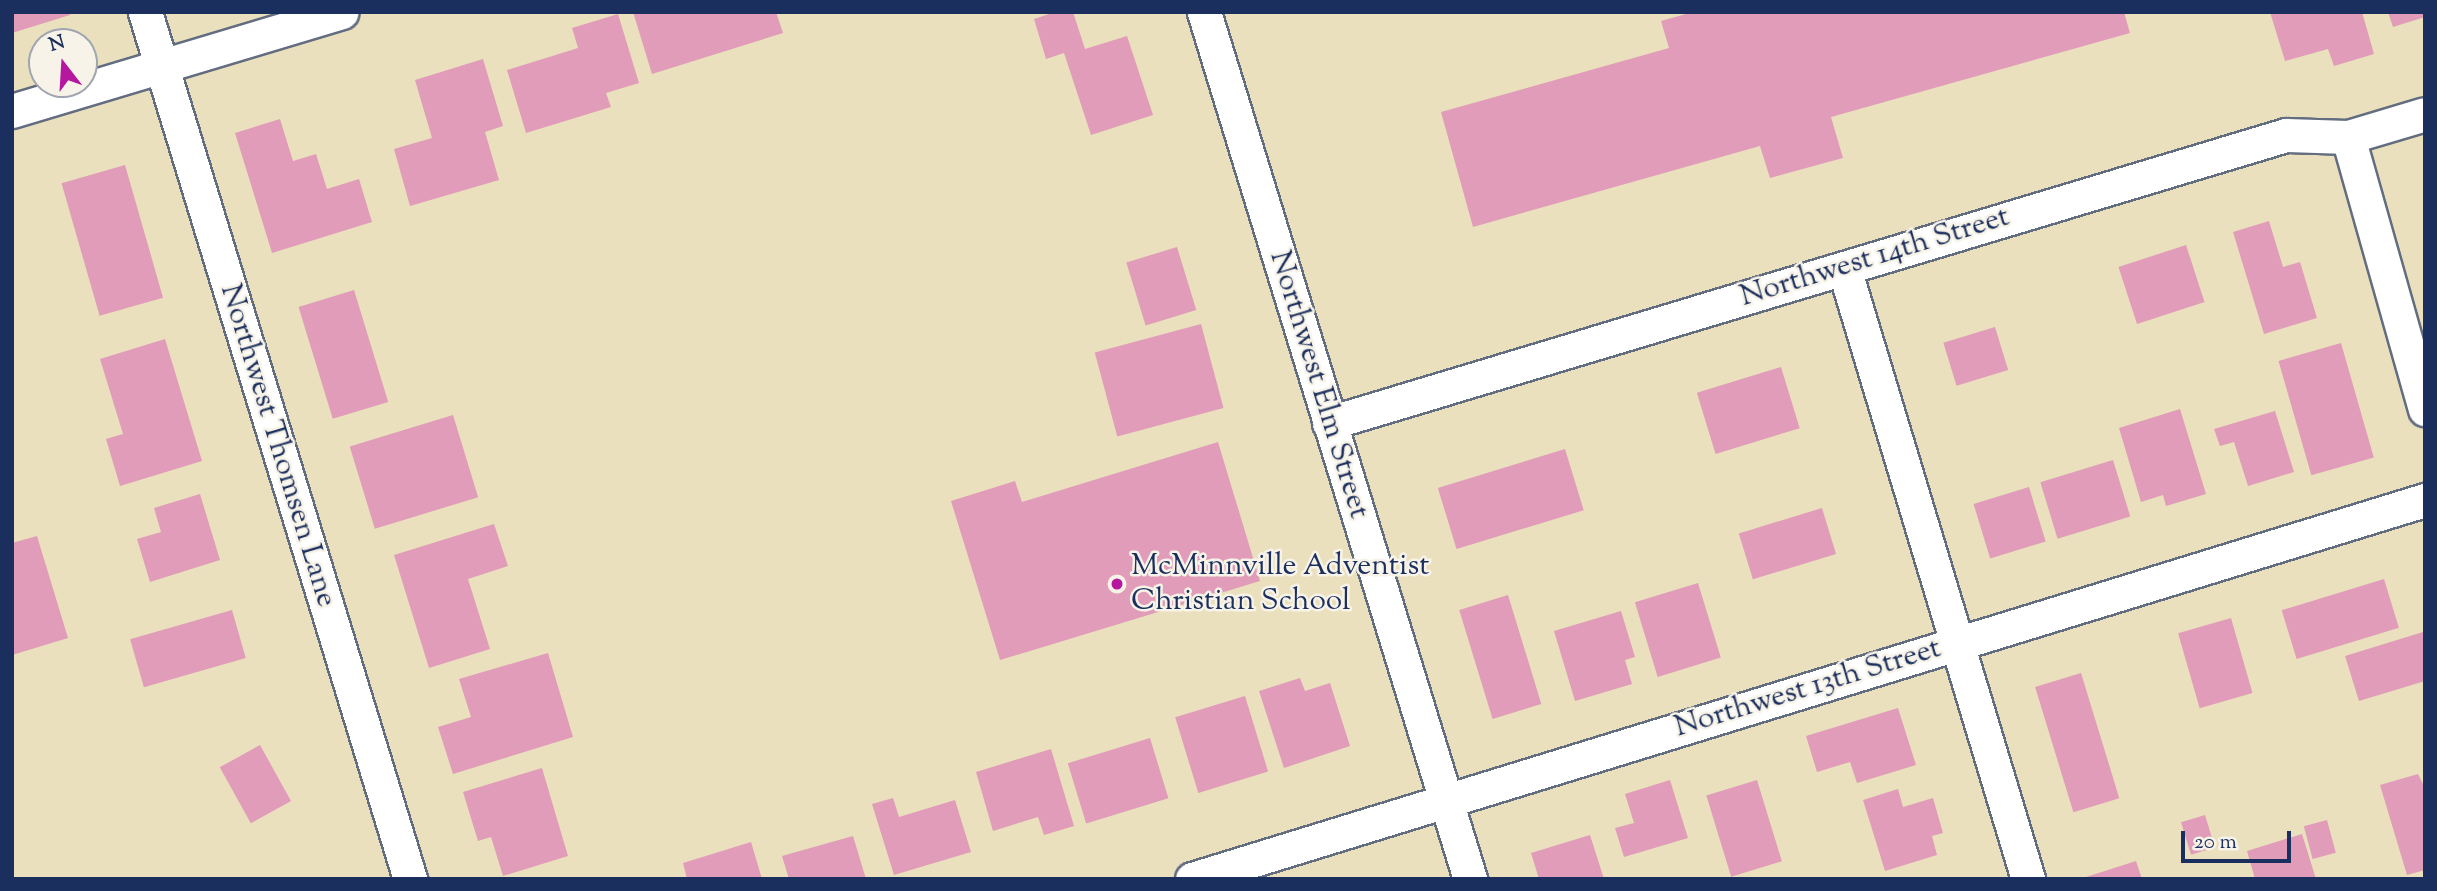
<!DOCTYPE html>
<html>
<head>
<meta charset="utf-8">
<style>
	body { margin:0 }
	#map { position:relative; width:2437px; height:891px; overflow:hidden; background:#eae0be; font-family:"Sorts Mill Goudy",serif }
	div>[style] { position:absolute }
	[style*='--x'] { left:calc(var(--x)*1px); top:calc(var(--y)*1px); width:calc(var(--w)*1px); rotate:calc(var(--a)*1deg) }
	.building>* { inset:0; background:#e09cb8; transform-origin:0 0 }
	.roads { filter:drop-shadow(2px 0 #636d80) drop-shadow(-2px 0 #636d80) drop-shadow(0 2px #636d80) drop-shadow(0 -2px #636d80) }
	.street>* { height:33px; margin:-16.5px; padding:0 16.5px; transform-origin:16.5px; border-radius:16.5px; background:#fff }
	.dots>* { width:19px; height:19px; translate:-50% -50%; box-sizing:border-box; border:4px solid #f7f3e8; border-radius:50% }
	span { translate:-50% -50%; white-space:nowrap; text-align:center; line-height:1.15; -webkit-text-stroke:5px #f7f3e8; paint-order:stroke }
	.street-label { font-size:30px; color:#1b2f5e }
	.poi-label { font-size:30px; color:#1b2f5e }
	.left { translate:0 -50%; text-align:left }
	.frame { position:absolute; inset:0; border:14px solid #1b2f5e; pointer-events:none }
	.north { position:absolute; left:28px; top:28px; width:70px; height:70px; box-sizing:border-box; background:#f7f3e8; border:2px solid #9fa5b1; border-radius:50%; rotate:343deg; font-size:19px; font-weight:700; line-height:28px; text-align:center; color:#1b2f5e }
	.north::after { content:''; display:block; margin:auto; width:24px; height:32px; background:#b5179e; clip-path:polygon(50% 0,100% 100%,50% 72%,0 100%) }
	.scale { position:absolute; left:2181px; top:831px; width:110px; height:32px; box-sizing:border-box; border:4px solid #1b2f5e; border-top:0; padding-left:9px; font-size:21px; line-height:24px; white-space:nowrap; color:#1b2f5e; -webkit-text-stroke:5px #f7f3e8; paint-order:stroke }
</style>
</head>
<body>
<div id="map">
	<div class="building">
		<i style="clip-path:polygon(12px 12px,69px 12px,70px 15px,12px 33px)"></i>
		<i style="clip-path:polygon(633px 12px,776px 12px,783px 33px,652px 74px)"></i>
		<i style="clip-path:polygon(1055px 12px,1073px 12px,1085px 49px,1127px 36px,1153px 115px,1091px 135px,1064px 53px,1046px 59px,1034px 19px)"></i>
		<i style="clip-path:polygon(1693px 12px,2124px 12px,2130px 33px,1831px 117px,1843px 158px,1770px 178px,1760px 146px,1473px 227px,1441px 112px,1669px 48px,1661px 21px)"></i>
		<i style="clip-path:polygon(2270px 12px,2362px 12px,2374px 54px,2334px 66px,2328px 49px,2285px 61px)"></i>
		<i style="clip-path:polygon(2388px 12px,2425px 12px,2425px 17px,2393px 27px)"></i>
		<i style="clip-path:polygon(618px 14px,639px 83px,606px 93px,611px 107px,526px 133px,507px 70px,578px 48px,572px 28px)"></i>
		<i style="clip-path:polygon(483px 59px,503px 126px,485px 132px,499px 180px,410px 206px,394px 149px,432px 138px,415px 80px)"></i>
		<i style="clip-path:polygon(280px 119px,293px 161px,316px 154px,327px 189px,359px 179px,372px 222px,272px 253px,235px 133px)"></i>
		<i style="left:125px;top:165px;width:138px;height:66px;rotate:74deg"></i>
		<i style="clip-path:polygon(2269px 221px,2283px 267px,2300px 262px,2317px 318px,2264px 334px,2233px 232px)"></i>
		<i style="left:2186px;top:245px;width:60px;height:71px;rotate:72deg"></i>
		<i style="left:1177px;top:247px;width:66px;height:53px;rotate:73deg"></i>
		<i style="left:354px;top:290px;width:117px;height:58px;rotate:73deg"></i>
		<i style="left:1201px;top:324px;width:87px;height:110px;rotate:75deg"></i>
		<i style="left:1995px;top:327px;width:45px;height:54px;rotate:73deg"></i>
		<i style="clip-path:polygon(165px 339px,202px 461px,120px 486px,106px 439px,123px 434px,100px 359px)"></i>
		<i style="left:2341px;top:343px;width:119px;height:65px;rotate:74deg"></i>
		<i style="left:1781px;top:367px;width:64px;height:88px;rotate:73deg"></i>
		<i style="clip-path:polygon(2180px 409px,2206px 494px,2166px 506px,2163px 495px,2141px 502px,2119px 428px)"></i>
		<i style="clip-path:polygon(2275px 411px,2294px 472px,2248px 486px,2234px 442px,2220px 446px,2214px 429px)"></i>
		<i style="left:453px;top:415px;width:86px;height:108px;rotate:73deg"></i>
		<i style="clip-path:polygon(1218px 442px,1260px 581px,1000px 660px,951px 501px,1015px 481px,1022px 502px)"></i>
		<i style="left:1565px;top:449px;width:64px;height:133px;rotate:73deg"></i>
		<i style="left:2113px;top:460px;width:59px;height:76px;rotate:73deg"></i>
		<i style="left:2029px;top:487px;width:57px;height:58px;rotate:73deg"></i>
		<i style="clip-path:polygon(200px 494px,220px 560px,150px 582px,137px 539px,161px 532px,154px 508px)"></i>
		<i style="left:1822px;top:508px;width:48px;height:87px;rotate:73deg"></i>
		<i style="clip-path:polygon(494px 524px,508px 566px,468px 579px,490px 649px,429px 668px,394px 555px)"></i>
		<i style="clip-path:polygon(37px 536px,68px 638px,12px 655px,12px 543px)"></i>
		<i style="left:2384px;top:579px;width:51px;height:107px;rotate:73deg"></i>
		<i style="left:1698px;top:583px;width:78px;height:66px;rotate:73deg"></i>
		<i style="left:1508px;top:595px;width:114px;height:51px;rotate:73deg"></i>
		<i style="left:232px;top:610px;width:50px;height:106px;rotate:74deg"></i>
		<i style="clip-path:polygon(1621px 611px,1635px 657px,1625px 660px,1632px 684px,1575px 701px,1554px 631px)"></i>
		<i style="left:2231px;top:618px;width:78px;height:55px;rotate:74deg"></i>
		<i style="clip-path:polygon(2423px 632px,2425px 681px,2359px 701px,2345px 656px)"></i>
		<i style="clip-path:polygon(548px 653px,573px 737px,453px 774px,438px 727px,471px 717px,459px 679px)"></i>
		<i style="left:2081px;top:673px;width:131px;height:48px;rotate:73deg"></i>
		<i style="clip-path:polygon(1300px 678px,1305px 691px,1330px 683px,1350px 746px,1284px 768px,1259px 691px)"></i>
		<i style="left:1245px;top:696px;width:79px;height:73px;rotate:73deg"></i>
		<i style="clip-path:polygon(1898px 708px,1916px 765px,1857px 783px,1850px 762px,1817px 772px,1806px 736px)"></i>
		<i style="left:1150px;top:738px;width:63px;height:86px;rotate:73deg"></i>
		<i style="left:260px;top:745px;width:64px;height:46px;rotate:61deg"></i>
		<i style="clip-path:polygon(1051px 749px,1074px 826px,1044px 835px,1038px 817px,993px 831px,976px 772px)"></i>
		<i style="clip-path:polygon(542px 768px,568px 856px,503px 876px,491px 837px,478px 841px,463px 792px)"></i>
		<i style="clip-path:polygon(2418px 774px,2425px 788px,2425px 870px,2407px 875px,2380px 785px)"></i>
		<i style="clip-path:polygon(1670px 780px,1688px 838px,1624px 857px,1615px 828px,1634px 823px,1625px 794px)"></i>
		<i style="left:1757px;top:780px;width:85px;height:53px;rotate:73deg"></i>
		<i style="clip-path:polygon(1898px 789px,1903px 807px,1933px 798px,1943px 833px,1932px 836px,1937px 855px,1885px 871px,1863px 800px)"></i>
		<i style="clip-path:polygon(893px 798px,899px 817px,955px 800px,971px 852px,894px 875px,872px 804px)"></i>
		<i style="left:2205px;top:815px;width:34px;height:25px;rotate:73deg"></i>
		<i style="left:2327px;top:820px;width:34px;height:24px;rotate:75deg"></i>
		<i style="clip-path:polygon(2302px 834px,2316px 879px,2255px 879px,2247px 851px)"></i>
		<i style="clip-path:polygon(1590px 835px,1604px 879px,1539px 879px,1531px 853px)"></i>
		<i style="clip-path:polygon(853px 836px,866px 879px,789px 879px,782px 856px)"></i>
		<i style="clip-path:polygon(751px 842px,762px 879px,687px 879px,683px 863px)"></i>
		<i style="clip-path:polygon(2136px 861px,2142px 879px,2087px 879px,2086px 877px)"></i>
	</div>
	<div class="roads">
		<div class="street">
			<i style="--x:145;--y:12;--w:907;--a:73"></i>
			<i style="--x:1204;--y:12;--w:907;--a:72.94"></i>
			<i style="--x:12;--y:111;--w:344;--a:-16.7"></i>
			<i style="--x:2348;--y:137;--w:283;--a:74.2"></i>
			<i style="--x:1844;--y:268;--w:638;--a:73.24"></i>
			<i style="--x:1329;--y:423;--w:999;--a:-16.75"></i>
			<i style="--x:2286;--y:135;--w:62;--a:1.8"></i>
			<i style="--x:2348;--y:137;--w:80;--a:-16.6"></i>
			<i style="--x:1192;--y:879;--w:1290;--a:-17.09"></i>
		</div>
	</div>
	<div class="dots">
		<i style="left:1117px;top:584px;background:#b5179e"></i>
	</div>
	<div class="street-label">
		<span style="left:1875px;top:258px;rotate:-17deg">Northwest 14th Street</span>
		<span style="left:1318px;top:385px;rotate:73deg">Northwest Elm Street</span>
		<span style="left:277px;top:446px;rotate:73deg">Northwest Thomsen Lane</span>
		<span style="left:1808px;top:689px;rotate:-17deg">Northwest 13th Street</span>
	</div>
	<div class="poi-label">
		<span class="left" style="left:1131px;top:584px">McMinnville Adventist<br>Christian School</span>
	</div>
	<div class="frame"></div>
	<div class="north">N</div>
	<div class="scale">20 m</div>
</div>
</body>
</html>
